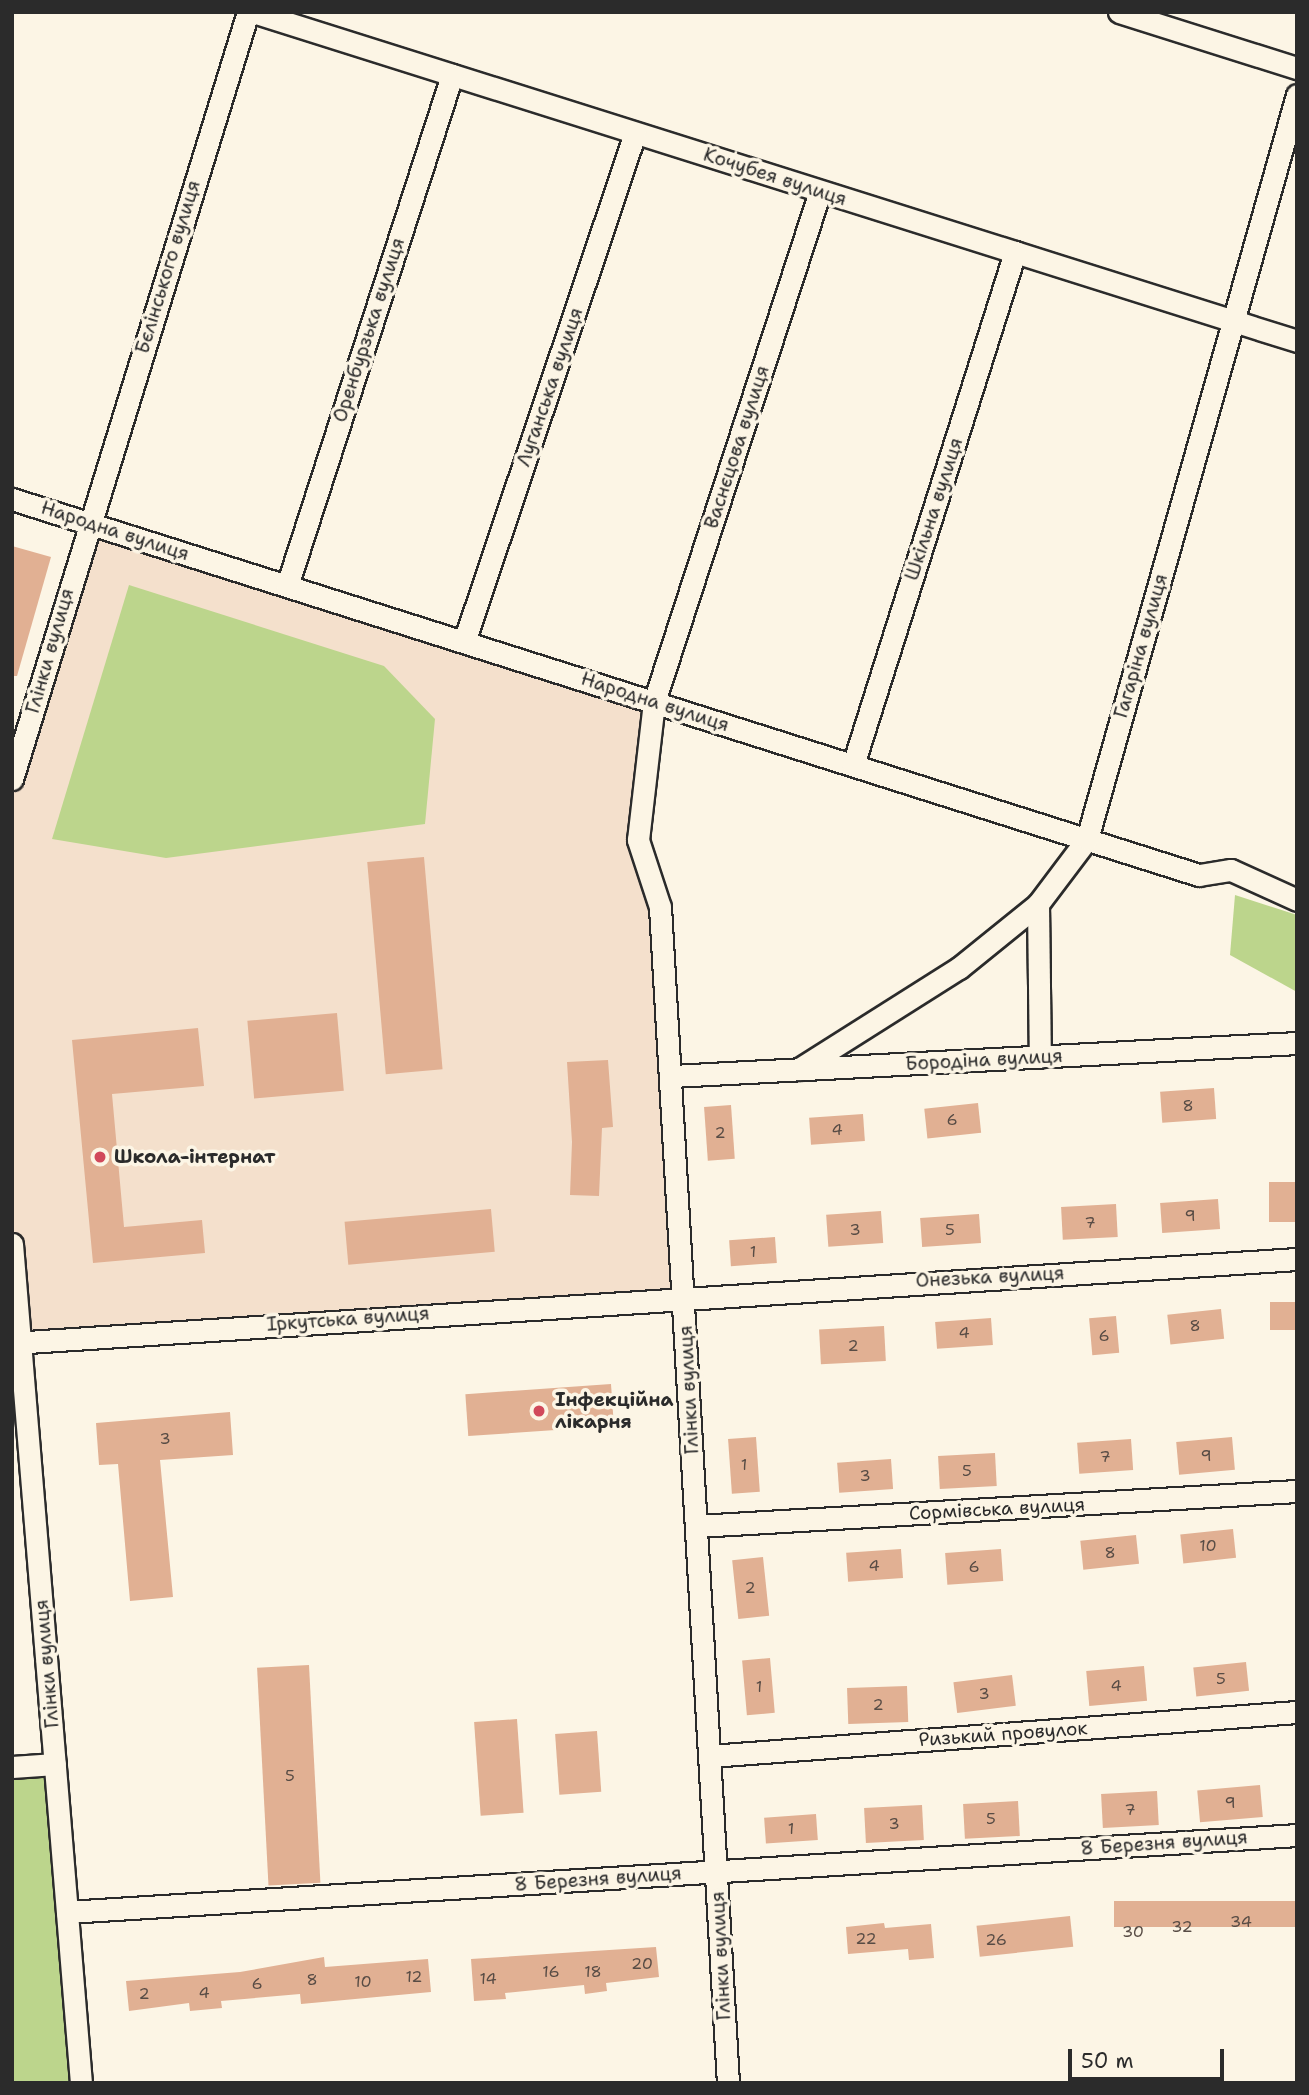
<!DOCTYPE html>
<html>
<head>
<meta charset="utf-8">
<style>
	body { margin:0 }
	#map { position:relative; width:1309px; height:2095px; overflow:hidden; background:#fcf5e5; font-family:"Shantell Sans",sans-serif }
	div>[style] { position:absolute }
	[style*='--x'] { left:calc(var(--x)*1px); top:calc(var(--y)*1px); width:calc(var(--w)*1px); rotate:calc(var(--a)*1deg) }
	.built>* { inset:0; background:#f4e0cc }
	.green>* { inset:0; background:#bcd58c }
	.building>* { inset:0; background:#e1b093; transform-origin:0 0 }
	.roads { filter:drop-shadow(2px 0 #2b2b2b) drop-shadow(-2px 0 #2b2b2b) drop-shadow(0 2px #2b2b2b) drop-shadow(0 -2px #2b2b2b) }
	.street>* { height:21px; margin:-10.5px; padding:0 10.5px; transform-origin:10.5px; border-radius:10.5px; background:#fcf5e5 }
	.dots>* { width:19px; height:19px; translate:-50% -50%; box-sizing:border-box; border:4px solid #fcf5e5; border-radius:50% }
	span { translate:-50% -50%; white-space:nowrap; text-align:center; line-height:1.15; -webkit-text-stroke:7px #fcf5e5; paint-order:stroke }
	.number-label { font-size:16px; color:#584c45 }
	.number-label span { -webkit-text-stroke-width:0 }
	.street-label { font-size:19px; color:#2b2b2b }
	.poi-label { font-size:19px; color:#2b2b2b; font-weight:700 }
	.left { translate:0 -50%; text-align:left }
	.frame { position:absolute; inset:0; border:14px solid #2b2b2b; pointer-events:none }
	.scale { position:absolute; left:1068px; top:2049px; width:156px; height:32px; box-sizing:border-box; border:4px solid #2b2b2b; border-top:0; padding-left:9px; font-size:21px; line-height:24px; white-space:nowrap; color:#2b2b2b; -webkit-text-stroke:5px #fcf5e5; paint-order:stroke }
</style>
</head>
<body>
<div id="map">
	<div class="built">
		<i style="clip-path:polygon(88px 523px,654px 702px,638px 840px,660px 907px,684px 1296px,20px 1343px,12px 1244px,12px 779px)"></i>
	</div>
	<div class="green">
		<i style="clip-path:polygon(129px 585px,384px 666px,435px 719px,425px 824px,166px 858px,52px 839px)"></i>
		<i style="clip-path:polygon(1235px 895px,1297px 915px,1297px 992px,1230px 955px)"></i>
		<i style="clip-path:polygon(53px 1765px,80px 2083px,12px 2083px,12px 1768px)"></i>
	</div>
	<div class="building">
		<i style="clip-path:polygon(12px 546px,51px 557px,17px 676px,12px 676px)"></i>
		<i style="left:424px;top:857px;width:213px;height:57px;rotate:85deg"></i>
		<i style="left:337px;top:1013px;width:78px;height:90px;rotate:85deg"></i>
		<i style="clip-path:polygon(198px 1028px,204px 1086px,112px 1094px,124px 1227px,202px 1220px,205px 1253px,93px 1263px,72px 1040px)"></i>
		<i style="clip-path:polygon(608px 1060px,613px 1127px,602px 1128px,599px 1196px,570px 1195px,572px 1142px,567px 1062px)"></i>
		<i style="left:1214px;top:1088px;width:31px;height:54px;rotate:86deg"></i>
		<i style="left:978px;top:1103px;width:30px;height:54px;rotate:84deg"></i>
		<i style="left:731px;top:1105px;width:54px;height:27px;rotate:86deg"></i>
		<i style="left:863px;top:1114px;width:27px;height:54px;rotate:86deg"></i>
		<i style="left:1297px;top:1182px;width:40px;height:28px;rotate:90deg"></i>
		<i style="left:1218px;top:1199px;width:30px;height:58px;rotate:86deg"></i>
		<i style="left:1116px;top:1204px;width:33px;height:55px;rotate:87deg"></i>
		<i style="left:491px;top:1209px;width:43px;height:147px;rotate:85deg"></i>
		<i style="left:881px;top:1211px;width:32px;height:55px;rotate:86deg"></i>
		<i style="left:979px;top:1214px;width:29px;height:59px;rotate:86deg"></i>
		<i style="left:775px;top:1237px;width:26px;height:46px;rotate:86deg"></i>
		<i style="left:1297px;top:1302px;width:28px;height:27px;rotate:90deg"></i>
		<i style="left:1221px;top:1309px;width:30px;height:54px;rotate:84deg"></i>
		<i style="left:1116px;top:1316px;width:37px;height:27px;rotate:85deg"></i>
		<i style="left:991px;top:1318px;width:27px;height:56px;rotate:86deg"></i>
		<i style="left:884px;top:1326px;width:35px;height:65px;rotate:87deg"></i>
		<i style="left:611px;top:1384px;width:42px;height:146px;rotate:86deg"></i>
		<i style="clip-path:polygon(230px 1412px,233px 1455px,160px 1460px,173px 1597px,130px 1601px,118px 1464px,99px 1465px,96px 1423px)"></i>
		<i style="left:756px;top:1437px;width:55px;height:28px;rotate:86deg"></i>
		<i style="left:1232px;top:1437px;width:33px;height:56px;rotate:85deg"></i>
		<i style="left:1131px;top:1439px;width:31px;height:54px;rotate:86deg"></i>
		<i style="left:995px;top:1453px;width:33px;height:57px;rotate:87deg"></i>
		<i style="left:891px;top:1459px;width:30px;height:54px;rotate:86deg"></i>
		<i style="left:1233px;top:1529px;width:29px;height:53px;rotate:84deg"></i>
		<i style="left:1136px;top:1535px;width:29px;height:56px;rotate:84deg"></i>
		<i style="left:901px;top:1549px;width:29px;height:55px;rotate:86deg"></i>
		<i style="left:1001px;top:1549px;width:32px;height:56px;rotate:86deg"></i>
		<i style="left:763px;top:1557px;width:59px;height:31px;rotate:84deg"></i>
		<i style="left:770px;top:1658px;width:55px;height:28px;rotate:85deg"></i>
		<i style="left:1246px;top:1662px;width:29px;height:53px;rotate:84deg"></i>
		<i style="left:309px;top:1665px;width:218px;height:52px;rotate:87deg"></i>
		<i style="left:1144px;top:1666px;width:35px;height:58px;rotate:85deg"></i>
		<i style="left:1012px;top:1675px;width:31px;height:59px;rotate:83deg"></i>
		<i style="left:907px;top:1686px;width:36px;height:60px;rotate:88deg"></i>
		<i style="left:517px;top:1719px;width:94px;height:43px;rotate:86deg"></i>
		<i style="left:597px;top:1731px;width:61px;height:42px;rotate:86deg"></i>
		<i style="left:1260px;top:1785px;width:32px;height:63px;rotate:85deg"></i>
		<i style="left:1157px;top:1791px;width:34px;height:56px;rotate:87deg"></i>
		<i style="left:1018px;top:1801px;width:35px;height:55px;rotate:87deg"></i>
		<i style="left:922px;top:1805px;width:35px;height:58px;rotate:87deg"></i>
		<i style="left:816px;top:1814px;width:26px;height:52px;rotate:86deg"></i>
		<i style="left:1297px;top:1901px;width:26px;height:183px;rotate:90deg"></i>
		<i style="left:1070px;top:1916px;width:31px;height:94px;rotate:84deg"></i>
		<i style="clip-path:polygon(884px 1923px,885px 1928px,931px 1924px,934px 1958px,909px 1960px,908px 1949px,848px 1954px,846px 1927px)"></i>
		<i style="clip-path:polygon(656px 1947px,659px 1977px,606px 1983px,607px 1991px,585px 1994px,584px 1985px,505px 1993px,506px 1999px,474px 2001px,471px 1959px)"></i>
		<i style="clip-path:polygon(324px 1957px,325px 1967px,428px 1959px,431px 1992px,301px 2004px,300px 1994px,221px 2001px,222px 2008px,190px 2011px,189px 2003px,129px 2011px,126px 1981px,240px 1972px)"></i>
	</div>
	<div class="roads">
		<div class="street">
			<i style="--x:253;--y:12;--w:1095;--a:17.49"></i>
			<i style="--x:1119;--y:12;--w:187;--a:17.5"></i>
			<i style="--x:12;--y:499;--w:1245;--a:17.58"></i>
			<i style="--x:1199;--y:875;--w:32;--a:-9"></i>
			<i style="--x:1231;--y:870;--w:72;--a:24.4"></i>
			<i style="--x:287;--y:586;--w:537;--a:-72.1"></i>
			<i style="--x:464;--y:642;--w:537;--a:-71.43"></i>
			<i style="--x:853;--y:765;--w:538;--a:-72.47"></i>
			<i style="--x:12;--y:779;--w:802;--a:-72.9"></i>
			<i style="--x:1038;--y:904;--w:153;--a:89.3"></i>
			<i style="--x:799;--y:1069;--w:189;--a:-32.3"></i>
			<i style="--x:959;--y:968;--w:102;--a:-39"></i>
			<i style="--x:1038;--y:904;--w:81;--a:-53"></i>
			<i style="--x:1087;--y:839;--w:773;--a:-74.24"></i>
			<i style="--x:672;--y:1076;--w:626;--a:-3.02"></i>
			<i style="--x:12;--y:1244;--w:842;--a:85.3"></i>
			<i style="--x:12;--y:1343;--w:1288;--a:-3.74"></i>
			<i style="--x:697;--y:1526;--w:601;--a:-3.34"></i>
			<i style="--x:710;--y:1756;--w:589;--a:-4.29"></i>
			<i style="--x:12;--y:1767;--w:43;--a:-4"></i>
			<i style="--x:67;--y:1912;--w:1232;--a:-3.58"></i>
			<i style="--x:728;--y:2083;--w:1178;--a:-93.31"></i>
			<i style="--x:660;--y:907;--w:71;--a:-108.2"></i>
			<i style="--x:638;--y:840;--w:139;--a:-83.4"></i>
			<i style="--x:654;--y:702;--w:537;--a:-72"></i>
		</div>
	</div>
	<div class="dots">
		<i style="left:100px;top:1157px;background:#d1495b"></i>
		<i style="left:539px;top:1411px;background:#d1495b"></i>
	</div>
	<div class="number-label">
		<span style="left:1188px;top:1106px">8</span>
		<span style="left:952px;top:1120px">6</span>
		<span style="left:837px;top:1130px">4</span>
		<span style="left:720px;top:1133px">2</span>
		<span style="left:1190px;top:1216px">9</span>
		<span style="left:1090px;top:1223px">7</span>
		<span style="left:855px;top:1230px">3</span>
		<span style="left:950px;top:1230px">5</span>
		<span style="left:753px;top:1252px">1</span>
		<span style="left:1195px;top:1326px">8</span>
		<span style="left:964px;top:1333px">4</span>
		<span style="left:1104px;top:1336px">6</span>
		<span style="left:853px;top:1346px">2</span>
		<span style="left:165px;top:1439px">3</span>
		<span style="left:1206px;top:1456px">9</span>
		<span style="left:1105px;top:1457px">7</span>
		<span style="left:744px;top:1465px">1</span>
		<span style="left:967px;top:1471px">5</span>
		<span style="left:865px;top:1476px">3</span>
		<span style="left:1208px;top:1546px">10</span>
		<span style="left:1110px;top:1553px">8</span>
		<span style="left:874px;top:1566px">4</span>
		<span style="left:974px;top:1567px">6</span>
		<span style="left:750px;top:1588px">2</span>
		<span style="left:1221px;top:1679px">5</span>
		<span style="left:1116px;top:1686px">4</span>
		<span style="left:759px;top:1687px">1</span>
		<span style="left:984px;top:1694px">3</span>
		<span style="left:878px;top:1705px">2</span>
		<span style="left:290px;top:1776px">5</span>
		<span style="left:1230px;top:1803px">9</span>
		<span style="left:1130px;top:1810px">7</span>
		<span style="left:991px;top:1819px">5</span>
		<span style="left:894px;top:1824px">3</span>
		<span style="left:791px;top:1829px">1</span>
		<span style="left:1241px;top:1922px">34</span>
		<span style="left:1182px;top:1927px">32</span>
		<span style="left:1133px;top:1932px">30</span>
		<span style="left:866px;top:1939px">22</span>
		<span style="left:996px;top:1940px">26</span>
		<span style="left:642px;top:1964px">20</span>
		<span style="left:551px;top:1972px">16</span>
		<span style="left:593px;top:1972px">18</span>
		<span style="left:414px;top:1977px">12</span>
		<span style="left:488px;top:1979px">14</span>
		<span style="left:312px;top:1980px">8</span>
		<span style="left:363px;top:1982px">10</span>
		<span style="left:257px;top:1984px">6</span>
		<span style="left:204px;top:1993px">4</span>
		<span style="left:144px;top:1994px">2</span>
	</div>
	<div class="street-label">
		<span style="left:775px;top:177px;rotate:18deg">Кочубея вулиця</span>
		<span style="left:168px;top:267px;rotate:-73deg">Бєлінського вулиця</span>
		<span style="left:369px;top:330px;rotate:-72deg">Оренбурзька вулиця</span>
		<span style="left:550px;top:387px;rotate:-71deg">Луганська вулиця</span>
		<span style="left:737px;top:447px;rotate:-72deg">Васнєцова вулиця</span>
		<span style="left:934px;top:509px;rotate:-72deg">Шкільна вулиця</span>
		<span style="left:115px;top:531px;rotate:18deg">Народна вулиця</span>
		<span style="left:1141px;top:646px;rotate:-74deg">Гагаріна вулиця</span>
		<span style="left:50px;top:651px;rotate:-74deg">Глінки вулиця</span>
		<span style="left:655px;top:702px;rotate:18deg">Народна вулиця</span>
		<span style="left:984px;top:1060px;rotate:-3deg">Бородіна вулиця</span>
		<span style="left:990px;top:1277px;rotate:-3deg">Онезька вулиця</span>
		<span style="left:348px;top:1319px;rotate:-4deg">Іркутська вулиця</span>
		<span style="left:689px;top:1390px;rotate:-93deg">Глінки вулиця</span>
		<span style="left:997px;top:1509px;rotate:-3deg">Сормівська вулиця</span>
		<span style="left:47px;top:1664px;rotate:-95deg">Глінки вулиця</span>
		<span style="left:1003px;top:1734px;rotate:-4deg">Ризький провулок</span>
		<span style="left:1164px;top:1843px;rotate:-4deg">8 Березня вулиця</span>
		<span style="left:598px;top:1879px;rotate:-4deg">8 Березня вулиця</span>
		<span style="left:721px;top:1956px;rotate:-93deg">Глінки вулиця</span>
	</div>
	<div class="poi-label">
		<span class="left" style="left:114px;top:1157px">Школа-інтернат</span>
		<span class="left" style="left:555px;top:1411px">Інфекційна<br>лікарня</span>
	</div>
	<div class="frame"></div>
	<div class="scale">50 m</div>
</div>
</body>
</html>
